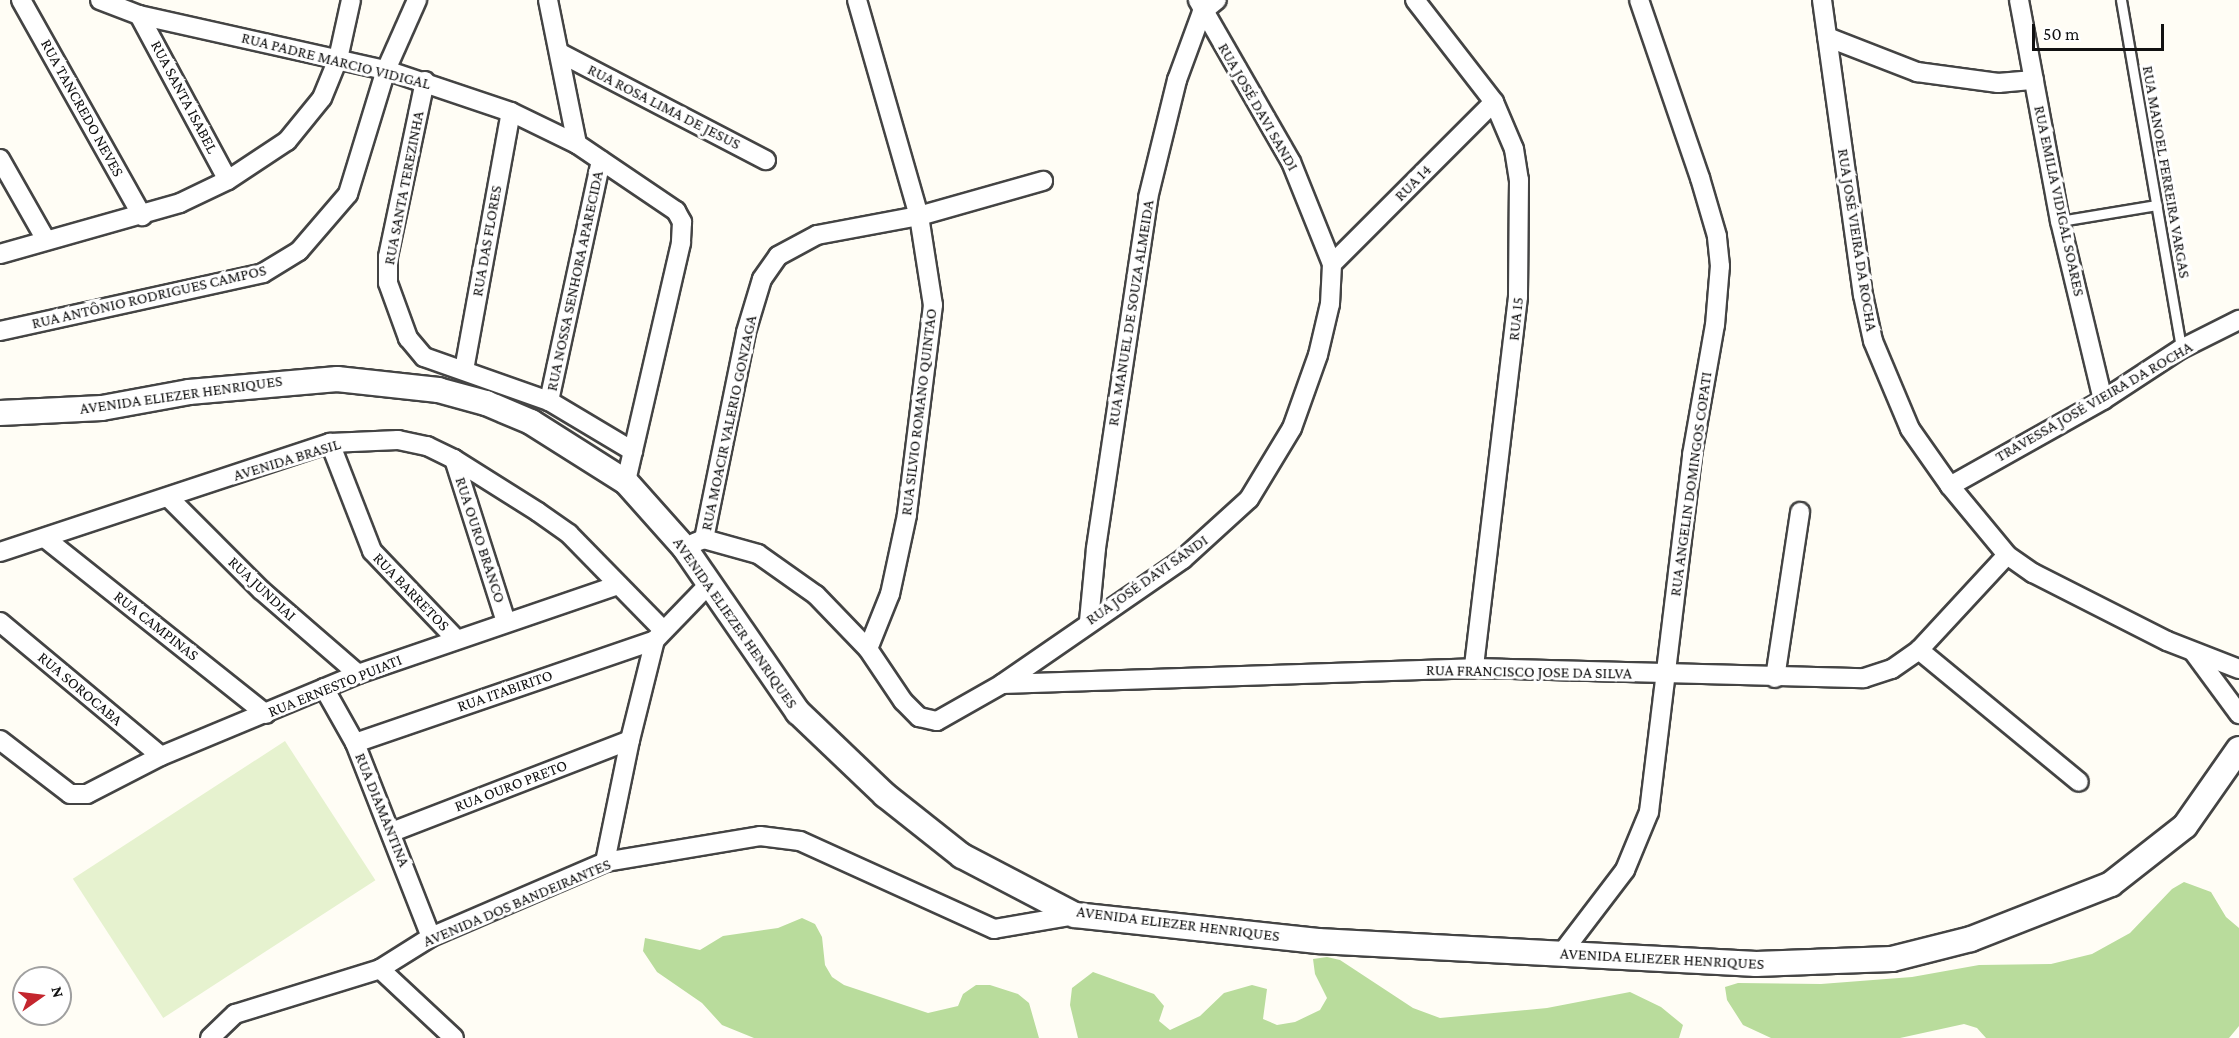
<!DOCTYPE html>
<html>
<head>
<meta charset="utf-8">
<style>
	body { margin:0 }
	#map { position:relative; width:2239px; height:1038px; overflow:hidden; background:#fffdf5; font-family:"Crimson Pro",serif }
	div>[style] { position:absolute }
	[style*='--x'] { left:calc(var(--x)*1px); top:calc(var(--y)*1px); width:calc(var(--w)*1px); rotate:calc(var(--a)*1deg) }
	.forest>* { inset:0; background:#b9dc9c }
	.pitch>* { inset:0; background:#e6f2cf; transform-origin:0 0 }
	.roads { filter:drop-shadow(2px 0 #444) drop-shadow(-2px 0 #444) drop-shadow(0 2px #444) drop-shadow(0 -2px #444) }
	.service>* { height:9px; margin:-4.5px; padding:0 4.5px; transform-origin:4.5px; border-radius:4.5px; background:#fff }
	.minor>* { height:18px; margin:-9px; padding:0 9px; transform-origin:9px; border-radius:9px; background:#fff }
	.tertiary>* { height:24px; margin:-12px; padding:0 12px; transform-origin:12px; border-radius:12px; background:#fff }
	span { translate:-50% -50%; white-space:nowrap; text-align:center; line-height:1.15; -webkit-text-stroke:6px #fff; paint-order:stroke }
	.street-label { font-size:16px; color:#111 }
	.north { position:absolute; left:12px; top:966px; width:60px; height:60px; box-sizing:border-box; background:#fff; border:2px solid #a0a0a0; border-radius:50%; rotate:76deg; font-size:16px; font-weight:700; line-height:24px; text-align:center; color:#111 }
	.north::after { content:''; display:block; margin:auto; width:21px; height:27px; background:#c4262e; clip-path:polygon(50% 0,100% 100%,50% 72%,0 100%) }
	.scale { position:absolute; left:2032px; top:24px; width:132px; height:27px; box-sizing:border-box; border:3px solid #111; border-top:0; padding-left:8px; font-size:18px; line-height:21px; white-space:nowrap; color:#111; -webkit-text-stroke:4px #fff; paint-order:stroke }
</style>
</head>
<body>
<div id="map">
	<div class="forest">
		<i style="clip-path:polygon(2184px 882px,2211px 892px,2226px 917px,2239px 928px,2239px 1026px,2229px 1038px,1986px 1038px,1977px 1028px,1964px 1024px,1900px 1038px,1771px 1038px,1743px 1025px,1727px 1000px,1725px 987px,1738px 983px,1821px 984px,1912px 977px,1979px 965px,2051px 964px,2092px 954px,2130px 933px,2172px 889px)"></i>
		<i style="clip-path:polygon(802px 918px,815px 924px,822px 937px,825px 965px,832px 977px,844px 985px,928px 1013px,958px 1006px,963px 994px,976px 985px,990px 985px,1018px 994px,1029px 1003px,1039px 1038px,754px 1038px,722px 1025px,702px 1003px,657px 972px,643px 951px,645px 938px,700px 950px,723px 936px,778px 928px)"></i>
		<i style="clip-path:polygon(1327px 957px,1340px 960px,1413px 1008px,1440px 1018px,1547px 1008px,1630px 992px,1661px 1007px,1683px 1025px,1679px 1038px,1078px 1038px,1070px 1005px,1072px 988px,1093px 972px,1154px 994px,1164px 1006px,1159px 1021px,1170px 1030px,1200px 1016px,1224px 993px,1252px 985px,1267px 989px,1263px 1019px,1277px 1025px,1295px 1022px,1320px 1010px,1327px 998px,1315px 974px,1313px 959px)"></i>
	</div>
	<div class="pitch">
		<i style="left:285px;top:741px;width:166px;height:253px;rotate:57deg"></i>
	</div>
	<div class="roads">
		<div class="service">
			<i style="--x:2121;--y:0;--w:354;--a:80.2"></i>
			<i style="--x:2060;--y:221;--w:98;--a:-9.4"></i>
		</div>
		<div class="minor">
			<i style="--x:21;--y:0;--w:248;--a:60.7"></i>
			<i style="--x:100;--y:0;--w:42;--a:21"></i>
			<i style="--x:139;--y:15;--w:253;--a:12.6"></i>
			<i style="--x:386;--y:70;--w:132;--a:18.6"></i>
			<i style="--x:511;--y:112;--w:73;--a:25.9"></i>
			<i style="--x:577;--y:144;--w:120;--a:34.1"></i>
			<i style="--x:676;--y:211;--w:13;--a:61"></i>
			<i style="--x:682;--y:222;--w:21;--a:93"></i>
			<i style="--x:681;--y:243;--w:245;--a:103"></i>
			<i style="--x:548;--y:0;--w:147;--a:78.6"></i>
			<i style="--x:857;--y:0;--w:225;--a:74"></i>
			<i style="--x:919;--y:216;--w:90;--a:81.1"></i>
			<i style="--x:933;--y:305;--w:212;--a:97.1"></i>
			<i style="--x:907;--y:515;--w:81;--a:102.1"></i>
			<i style="--x:890;--y:594;--w:59;--a:111.8"></i>
			<i style="--x:1415;--y:0;--w:129;--a:52.2"></i>
			<i style="--x:1494;--y:102;--w:51;--a:66.9"></i>
			<i style="--x:1514;--y:149;--w:31;--a:81"></i>
			<i style="--x:1519;--y:180;--w:117;--a:90.5"></i>
			<i style="--x:1518;--y:297;--w:374;--a:96.8"></i>
			<i style="--x:1822;--y:0;--w:298;--a:82.1"></i>
			<i style="--x:1863;--y:295;--w:47;--a:77.7"></i>
			<i style="--x:1873;--y:341;--w:95;--a:67.2"></i>
			<i style="--x:1910;--y:429;--w:70;--a:54.9"></i>
			<i style="--x:1950;--y:486;--w:89;--a:50.4"></i>
			<i style="--x:2007;--y:555;--w:32;--a:35"></i>
			<i style="--x:2033;--y:573;--w:150;--a:26.9"></i>
			<i style="--x:2167;--y:641;--w:77;--a:21.3"></i>
			<i style="--x:2019;--y:0;--w:225;--a:79.5"></i>
			<i style="--x:2060;--y:221;--w:184;--a:76.5"></i>
			<i style="--x:1202;--y:12;--w:19;--a:-39"></i>
			<i style="--x:139;--y:15;--w:187;--a:61.7"></i>
			<i style="--x:1827;--y:37;--w:97;--a:21.3"></i>
			<i style="--x:1917;--y:72;--w:82;--a:7.7"></i>
			<i style="--x:1998;--y:83;--w:36;--a:-5"></i>
			<i style="--x:562;--y:54;--w:230;--a:27.5"></i>
			<i style="--x:425;--y:81;--w:180;--a:101.9"></i>
			<i style="--x:388;--y:257;--w:26;--a:90"></i>
			<i style="--x:388;--y:283;--w:59;--a:70"></i>
			<i style="--x:408;--y:338;--w:25;--a:50"></i>
			<i style="--x:424;--y:357;--w:133;--a:19.4"></i>
			<i style="--x:549;--y:401;--w:98;--a:30.8"></i>
			<i style="--x:0;--y:159;--w:93;--a:60.4"></i>
			<i style="--x:0;--y:254;--w:187;--a:-15.8"></i>
			<i style="--x:180;--y:203;--w:53;--a:-25.6"></i>
			<i style="--x:228;--y:180;--w:71;--a:-33.5"></i>
			<i style="--x:287;--y:141;--w:55;--a:-50.9"></i>
			<i style="--x:322;--y:98;--w:42;--a:-67.7"></i>
			<i style="--x:338;--y:59;--w:60;--a:-77.6"></i>
			<i style="--x:1332;--y:264;--w:229;--a:-45"></i>
			<i style="--x:0;--y:331;--w:269;--a:-12.4"></i>
			<i style="--x:263;--y:273;--w:42;--a:-31.4"></i>
			<i style="--x:299;--y:251;--w:75;--a:-49.3"></i>
			<i style="--x:348;--y:194;--w:130;--a:-73"></i>
			<i style="--x:386;--y:70;--w:77;--a:-66.1"></i>
			<i style="--x:464;--y:370;--w:262;--a:-79.7"></i>
			<i style="--x:549;--y:401;--w:246;--a:-77.8"></i>
			<i style="--x:330;--y:443;--w:116;--a:68.7"></i>
			<i style="--x:372;--y:551;--w:122;--a:46.3"></i>
			<i style="--x:454;--y:459;--w:171;--a:72.3"></i>
			<i style="--x:1950;--y:486;--w:176;--a:-29.3"></i>
			<i style="--x:2103;--y:400;--w:93;--a:-33.2"></i>
			<i style="--x:2181;--y:349;--w:65;--a:-26.6"></i>
			<i style="--x:170;--y:499;--w:129;--a:45"></i>
			<i style="--x:261;--y:590;--w:128;--a:40.9"></i>
			<i style="--x:46;--y:539;--w:281;--a:38.5"></i>
			<i style="--x:704;--y:539;--w:56;--a:15.5"></i>
			<i style="--x:758;--y:554;--w:71;--a:35.3"></i>
			<i style="--x:816;--y:595;--w:75;--a:46.1"></i>
			<i style="--x:868;--y:649;--w:63;--a:56.1"></i>
			<i style="--x:903;--y:701;--w:23;--a:45"></i>
			<i style="--x:919;--y:717;--w:18;--a:13"></i>
			<i style="--x:937;--y:721;--w:75;--a:-29.6"></i>
			<i style="--x:1002;--y:684;--w:220;--a:-34.6"></i>
			<i style="--x:1183;--y:559;--w:89;--a:-42.3"></i>
			<i style="--x:1249;--y:499;--w:83;--a:-58.8"></i>
			<i style="--x:1292;--y:428;--w:77;--a:-70.4"></i>
			<i style="--x:1318;--y:355;--w:52;--a:-76.8"></i>
			<i style="--x:1330;--y:304;--w:40;--a:-87.1"></i>
			<i style="--x:1332;--y:264;--w:110;--a:-111.9"></i>
			<i style="--x:1291;--y:162;--w:187;--a:-119.9"></i>
			<i style="--x:694;--y:543;--w:11;--a:-22"></i>
			<i style="--x:704;--y:539;--w:211;--a:-78.5"></i>
			<i style="--x:746;--y:332;--w:55;--a:-73.2"></i>
			<i style="--x:762;--y:279;--w:28;--a:-55"></i>
			<i style="--x:778;--y:256;--w:44;--a:-28.3"></i>
			<i style="--x:817;--y:235;--w:104;--a:-10.6"></i>
			<i style="--x:919;--y:216;--w:129;--a:-15.8"></i>
			<i style="--x:0;--y:552;--w:348;--a:-18.3"></i>
			<i style="--x:330;--y:443;--w:68;--a:-2.5"></i>
			<i style="--x:398;--y:440;--w:30;--a:12"></i>
			<i style="--x:427;--y:446;--w:30;--a:26"></i>
			<i style="--x:454;--y:459;--w:99;--a:32.2"></i>
			<i style="--x:538;--y:512;--w:38;--a:35"></i>
			<i style="--x:569;--y:534;--w:134;--a:45.6"></i>
			<i style="--x:1089;--y:621;--w:73;--a:-84.5"></i>
			<i style="--x:1096;--y:548;--w:354;--a:-81.5"></i>
			<i style="--x:1148;--y:198;--w:122;--a:-76.2"></i>
			<i style="--x:1177;--y:80;--w:72;--a:-69.8"></i>
			<i style="--x:0;--y:622;--w:209;--a:39.8"></i>
			<i style="--x:1919;--y:650;--w:207;--a:39.5"></i>
			<i style="--x:2194;--y:653;--w:76;--a:53.6"></i>
			<i style="--x:1775;--y:678;--w:168;--a:-81.4"></i>
			<i style="--x:1002;--y:684;--w:472;--a:-1.9"></i>
			<i style="--x:1474;--y:668;--w:390;--a:1.5"></i>
			<i style="--x:1864;--y:678;--w:29;--a:-18"></i>
			<i style="--x:1892;--y:669;--w:33;--a:-35"></i>
			<i style="--x:1919;--y:650;--w:129;--a:-47.2"></i>
			<i style="--x:324;--y:688;--w:63;--a:60.6"></i>
			<i style="--x:355;--y:743;--w:208;--a:68.6"></i>
			<i style="--x:0;--y:740;--w:88;--a:37.6"></i>
			<i style="--x:70;--y:794;--w:17;--a:0"></i>
			<i style="--x:87;--y:794;--w:83;--a:-27.2"></i>
			<i style="--x:161;--y:756;--w:213;--a:-22.6"></i>
			<i style="--x:358;--y:674;--w:275;--a:-18.9"></i>
			<i style="--x:355;--y:743;--w:317;--a:-18.9"></i>
			<i style="--x:392;--y:832;--w:255;--a:-21.1"></i>
			<i style="--x:605;--y:862;--w:125;--a:-78.4"></i>
			<i style="--x:630;--y:740;--w:103;--a:-76"></i>
			<i style="--x:655;--y:640;--w:79;--a:-46"></i>
			<i style="--x:1561;--y:954;--w:106;--a:-52.7"></i>
			<i style="--x:1625;--y:870;--w:63;--a:-67.5"></i>
			<i style="--x:1649;--y:812;--w:360;--a:-83.1"></i>
			<i style="--x:1692;--y:455;--w:132;--a:-80"></i>
			<i style="--x:1715;--y:325;--w:59;--a:-85.2"></i>
			<i style="--x:1720;--y:266;--w:30;--a:-96"></i>
			<i style="--x:1717;--y:236;--w:60;--a:-106.3"></i>
			<i style="--x:1700;--y:178;--w:188;--a:-108.9"></i>
			<i style="--x:380;--y:969;--w:101;--a:43"></i>
			<i style="--x:210;--y:1038;--w:35;--a:-44"></i>
			<i style="--x:235;--y:1014;--w:152;--a:-17.2"></i>
			<i style="--x:380;--y:969;--w:60;--a:-32.1"></i>
			<i style="--x:431;--y:937;--w:189;--a:-23.3"></i>
			<i style="--x:605;--y:862;--w:157;--a:-9.5"></i>
			<i style="--x:760;--y:836;--w:40;--a:7.1"></i>
			<i style="--x:800;--y:841;--w:213;--a:24.4"></i>
			<i style="--x:994;--y:929;--w:82;--a:-9.8"></i>
		</div>
		<div class="tertiary">
			<i style="--x:0;--y:413;--w:102;--a:-2.8"></i>
			<i style="--x:102;--y:408;--w:88;--a:-10.4"></i>
			<i style="--x:189;--y:392;--w:149;--a:-5"></i>
			<i style="--x:337;--y:379;--w:102;--a:6.2"></i>
			<i style="--x:438;--y:390;--w:50;--a:15.2"></i>
			<i style="--x:486;--y:403;--w:49;--a:22.9"></i>
			<i style="--x:531;--y:422;--w:112;--a:32.3"></i>
			<i style="--x:626;--y:482;--w:87;--a:48.3"></i>
			<i style="--x:684;--y:547;--w:201;--a:55.4"></i>
			<i style="--x:798;--y:712;--w:120;--a:43.7"></i>
			<i style="--x:885;--y:795;--w:98;--a:38.4"></i>
			<i style="--x:962;--y:856;--w:127;--a:27.6"></i>
			<i style="--x:1075;--y:915;--w:244;--a:6.1"></i>
			<i style="--x:1318;--y:941;--w:439;--a:3"></i>
			<i style="--x:1756;--y:964;--w:136;--a:-2.1"></i>
			<i style="--x:1892;--y:959;--w:81;--a:-14.2"></i>
			<i style="--x:1971;--y:939;--w:150;--a:-21.4"></i>
			<i style="--x:2111;--y:884;--w:94;--a:-38.1"></i>
			<i style="--x:2185;--y:826;--w:94;--a:-55"></i>
		</div>
	</div>
	<div class="street-label">
		<span style="left:336px;top:61px;rotate:14deg">RUA PADRE MARCIO VIDIGAL</span>
		<span style="left:184px;top:97px;rotate:62deg">RUA SANTA ISABEL</span>
		<span style="left:664px;top:107px;rotate:27deg">RUA ROSA LIMA DE JESUS</span>
		<span style="left:1258px;top:107px;rotate:60deg">RUA JOSÉ DAVI SANDI</span>
		<span style="left:82px;top:108px;rotate:61deg">RUA TANCREDO NEVES</span>
		<span style="left:2166px;top:172px;rotate:80deg">RUA MANOEL FERREIRA VARGAS</span>
		<span style="left:1413px;top:183px;rotate:-45deg">RUA 14</span>
		<span style="left:404px;top:188px;rotate:-79deg">RUA SANTA TEREZINHA</span>
		<span style="left:2059px;top:201px;rotate:78deg">RUA EMILIA VIDIGAL SOARES</span>
		<span style="left:1857px;top:240px;rotate:81deg">RUA JOSÉ VIEIRA DA ROCHA</span>
		<span style="left:487px;top:241px;rotate:-80deg">RUA DAS FLORES</span>
		<span style="left:575px;top:281px;rotate:-78deg">RUA NOSSA SENHORA APARECIDA</span>
		<span style="left:149px;top:297px;rotate:-13deg">RUA ANTÔNIO RODRIGUES CAMPOS</span>
		<span style="left:1131px;top:313px;rotate:-81deg">RUA MANUEL DE SOUZA ALMEIDA</span>
		<span style="left:1516px;top:319px;rotate:-84deg">RUA 15</span>
		<span style="left:181px;top:395px;rotate:-8deg">AVENIDA ELIEZER HENRIQUES</span>
		<span style="left:2094px;top:402px;rotate:-30deg">TRAVESSA JOSÉ VIEIRA DA ROCHA</span>
		<span style="left:919px;top:412px;rotate:-83deg">RUA SILVIO ROMANO QUINTAO</span>
		<span style="left:729px;top:423px;rotate:-78deg">RUA MOACIR VALERIO GONZAGA</span>
		<span style="left:287px;top:460px;rotate:-17deg">AVENIDA BRASIL</span>
		<span style="left:1691px;top:484px;rotate:-82deg">RUA ANGELIN DOMINGOS COPATI</span>
		<span style="left:480px;top:540px;rotate:72deg">RUA OURO BRANCO</span>
		<span style="left:1147px;top:580px;rotate:-35deg">RUA JOSÉ DAVI SANDI</span>
		<span style="left:262px;top:589px;rotate:43deg">RUA JUNDIAI</span>
		<span style="left:411px;top:592px;rotate:46deg">RUA BARRETOS</span>
		<span style="left:735px;top:623px;rotate:55deg">AVENIDA ELIEZER HENRIQUES</span>
		<span style="left:156px;top:626px;rotate:38deg">RUA CAMPINAS</span>
		<span style="left:1529px;top:672px;rotate:1deg">RUA FRANCISCO JOSE DA SILVA</span>
		<span style="left:335px;top:686px;rotate:-22deg">RUA ERNESTO PUIATI</span>
		<span style="left:80px;top:689px;rotate:40deg">RUA SOROCABA</span>
		<span style="left:505px;top:691px;rotate:-19deg">RUA ITABIRITO</span>
		<span style="left:511px;top:786px;rotate:-21deg">RUA OURO PRETO</span>
		<span style="left:382px;top:810px;rotate:68deg">RUA DIAMANTINA</span>
		<span style="left:517px;top:903px;rotate:-23deg">AVENIDA DOS BANDEIRANTES</span>
		<span style="left:1178px;top:924px;rotate:7deg">AVENIDA ELIEZER HENRIQUES</span>
		<span style="left:1662px;top:959px;rotate:3deg">AVENIDA ELIEZER HENRIQUES</span>
	</div>
	<div class="north">N</div>
	<div class="scale">50 m</div>
</div>
</body>
</html>
